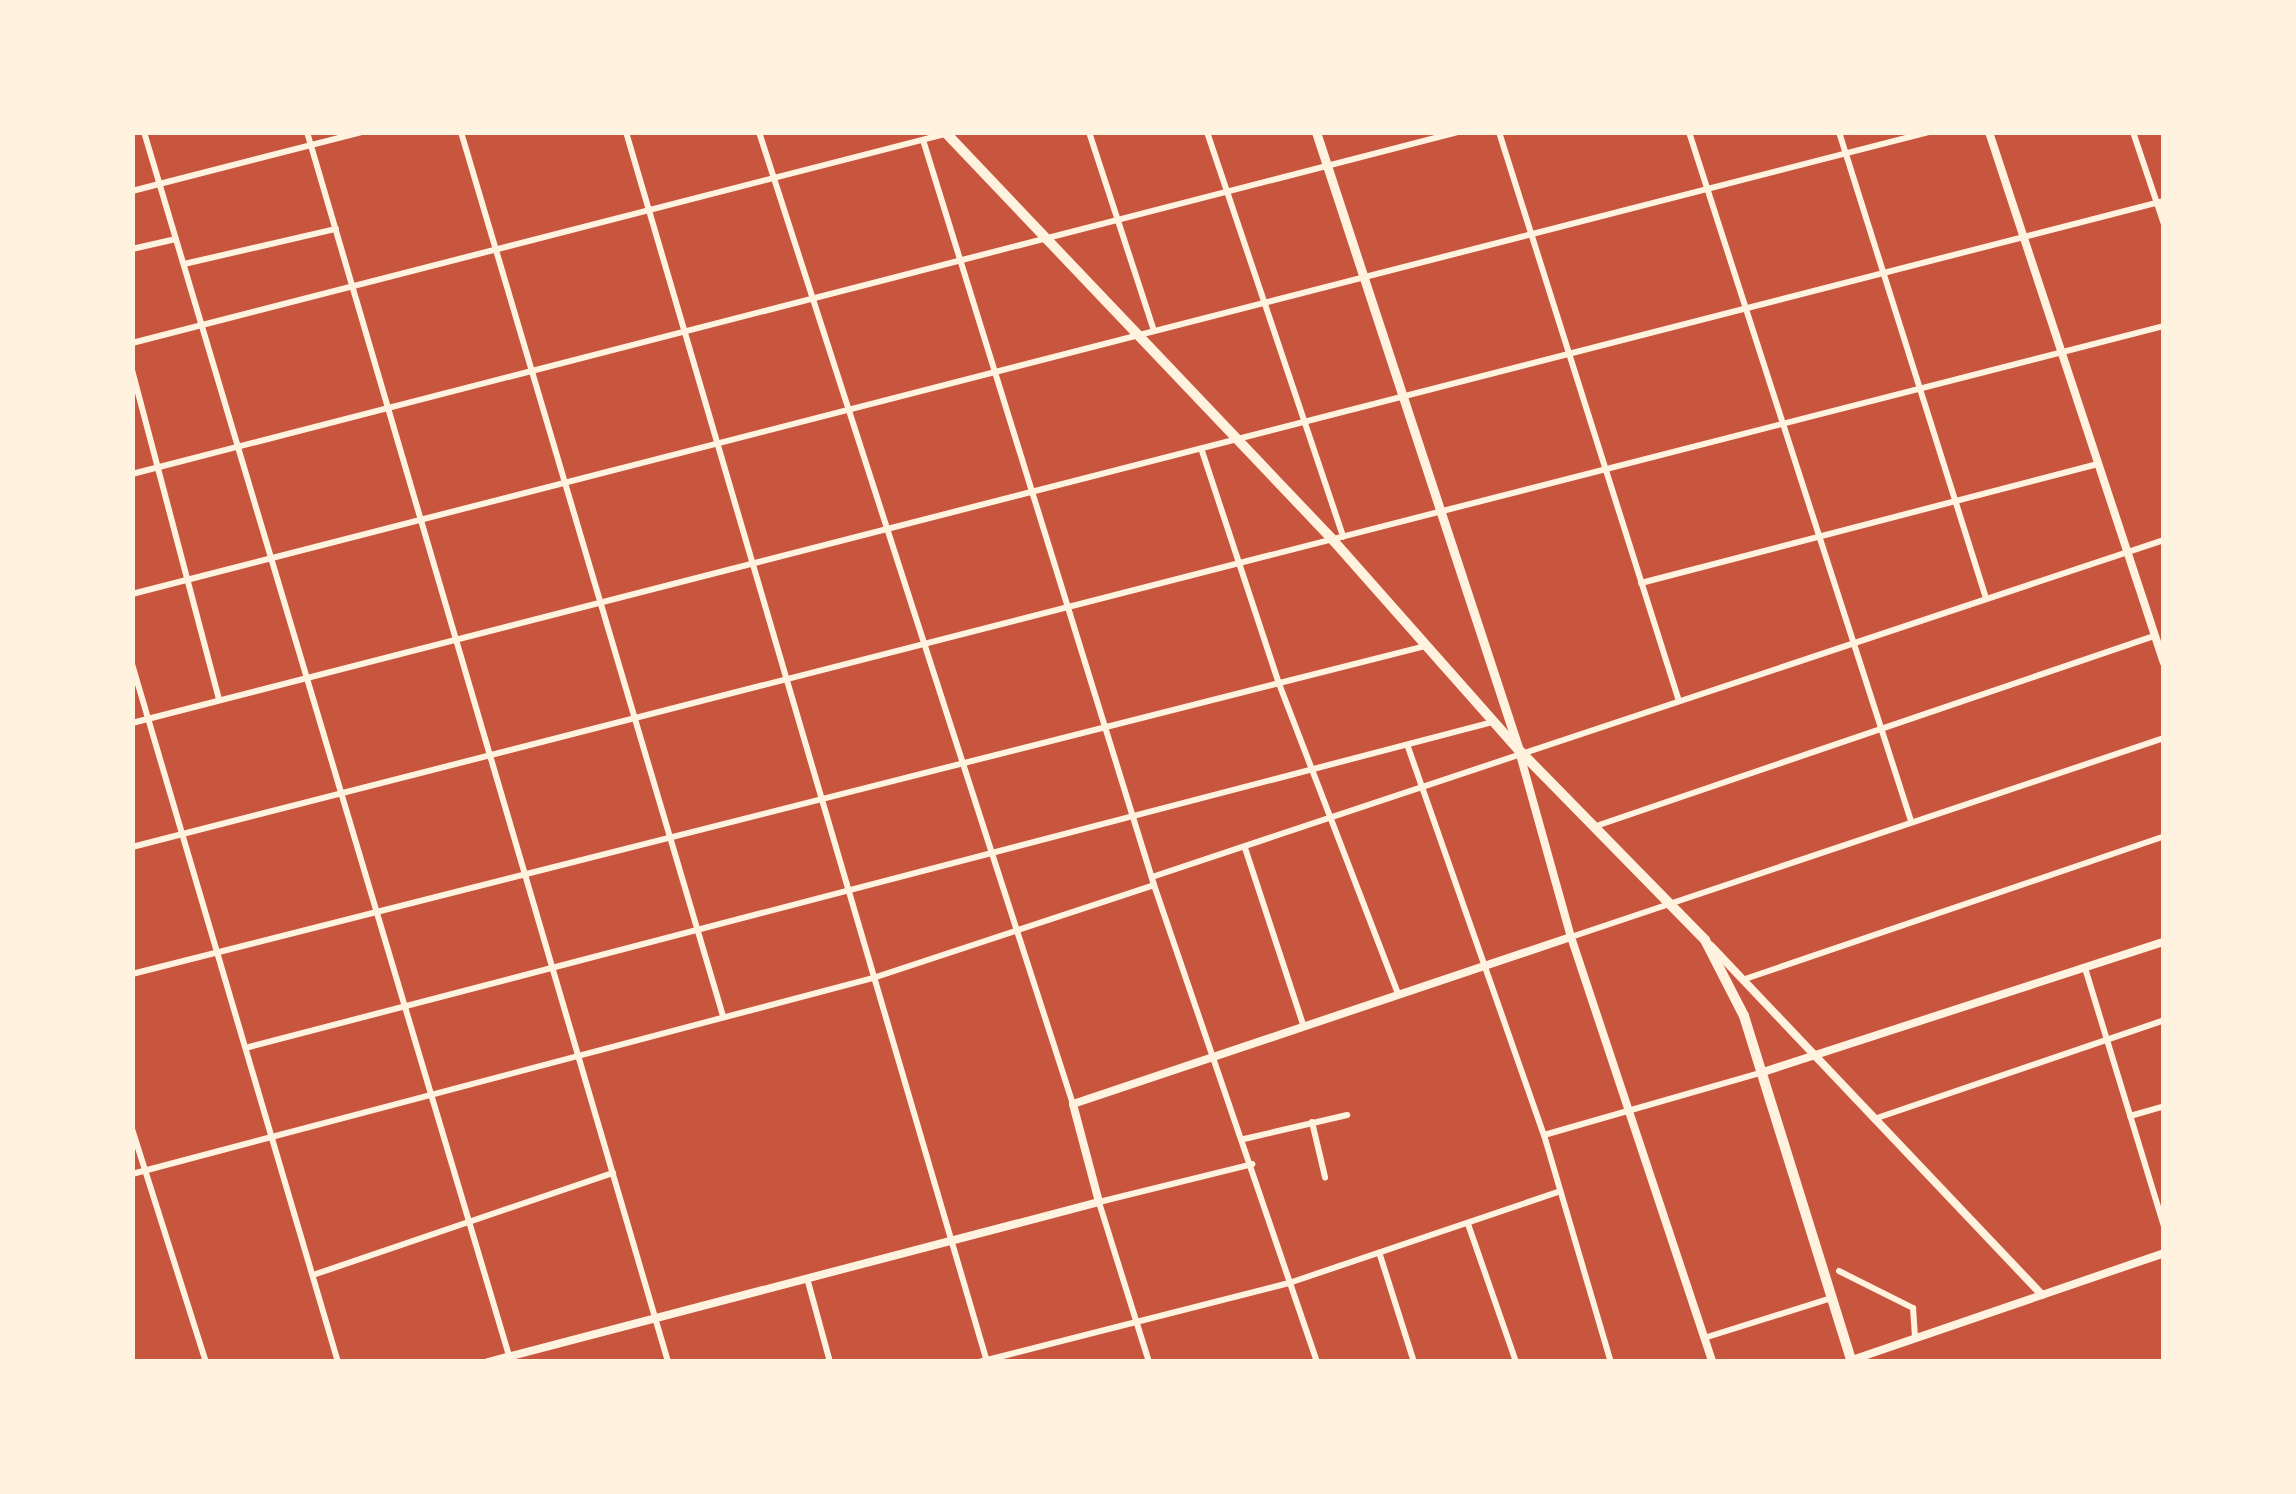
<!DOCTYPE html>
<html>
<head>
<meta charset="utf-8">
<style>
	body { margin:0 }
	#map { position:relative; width:2296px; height:1494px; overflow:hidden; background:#c8553d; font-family:"PT Sans Narrow",sans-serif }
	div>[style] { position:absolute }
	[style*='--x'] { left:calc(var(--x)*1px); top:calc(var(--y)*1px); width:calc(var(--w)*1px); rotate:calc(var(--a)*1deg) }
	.minor>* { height:6px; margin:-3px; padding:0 3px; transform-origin:3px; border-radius:3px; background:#fff3e0 }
	.tertiary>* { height:8px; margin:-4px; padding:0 4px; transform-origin:4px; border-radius:4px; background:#fff3e0 }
	.secondary>* { height:9px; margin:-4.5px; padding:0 4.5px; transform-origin:4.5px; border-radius:4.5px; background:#fff3e0 }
	.primary>* { height:10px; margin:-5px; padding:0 5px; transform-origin:5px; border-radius:5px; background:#fff3e0 }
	span { translate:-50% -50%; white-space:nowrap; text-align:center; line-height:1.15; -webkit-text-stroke:10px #fff3e0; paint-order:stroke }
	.frame { position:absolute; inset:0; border:135px solid #fff3e0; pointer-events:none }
</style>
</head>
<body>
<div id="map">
	<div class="minor">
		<i style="--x:144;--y:132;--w:1284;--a:73.39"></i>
		<i style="--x:307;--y:132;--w:1282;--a:73.64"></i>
		<i style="--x:461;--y:132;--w:922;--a:73.49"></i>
		<i style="--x:626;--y:132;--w:1282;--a:73.64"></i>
		<i style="--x:759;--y:132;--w:1021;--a:72.1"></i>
		<i style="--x:1089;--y:132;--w:209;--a:71.9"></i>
		<i style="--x:1207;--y:132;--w:427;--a:71.4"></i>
		<i style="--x:1499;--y:132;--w:594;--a:72.45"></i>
		<i style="--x:1689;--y:132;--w:724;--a:72.14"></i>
		<i style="--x:1839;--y:132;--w:486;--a:72.5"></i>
		<i style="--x:2133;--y:132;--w:97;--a:71.4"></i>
		<i style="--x:923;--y:140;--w:780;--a:72.77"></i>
		<i style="--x:1154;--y:885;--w:504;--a:71.13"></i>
		<i style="--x:132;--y:191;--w:236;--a:-14.4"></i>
		<i style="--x:132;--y:249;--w:45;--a:-12.8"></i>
		<i style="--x:184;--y:264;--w:156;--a:-13"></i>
		<i style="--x:132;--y:343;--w:839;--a:-14.42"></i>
		<i style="--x:132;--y:370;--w:340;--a:75.2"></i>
		<i style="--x:1202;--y:451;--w:242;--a:71.7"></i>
		<i style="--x:1278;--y:681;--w:334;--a:69"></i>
		<i style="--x:132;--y:474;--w:1369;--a:-14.46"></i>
		<i style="--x:1641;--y:583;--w:472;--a:-14.6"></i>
		<i style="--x:132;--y:594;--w:1855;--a:-14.42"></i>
		<i style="--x:132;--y:664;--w:728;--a:73.56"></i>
		<i style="--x:132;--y:723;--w:2098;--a:-14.41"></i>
		<i style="--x:1408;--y:747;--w:411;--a:70.7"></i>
		<i style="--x:1544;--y:1135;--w:237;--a:73.6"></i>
		<i style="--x:1599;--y:825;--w:586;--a:-18.81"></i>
		<i style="--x:132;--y:847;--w:2098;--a:-14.38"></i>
		<i style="--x:1245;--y:848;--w:188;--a:71.8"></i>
		<i style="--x:1152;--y:877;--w:1067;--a:-18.42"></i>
		<i style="--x:1571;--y:937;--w:625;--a:-18.55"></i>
		<i style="--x:2085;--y:968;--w:271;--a:73"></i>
		<i style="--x:132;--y:974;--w:1334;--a:-14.23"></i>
		<i style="--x:1745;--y:979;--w:443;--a:-18.8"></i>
		<i style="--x:249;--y:1047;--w:1286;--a:-14.64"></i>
		<i style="--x:2130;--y:1116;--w:35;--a:-16"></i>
		<i style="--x:1874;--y:1119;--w:306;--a:-18.8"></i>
		<i style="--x:1312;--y:1122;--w:57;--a:76.7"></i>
		<i style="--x:132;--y:1129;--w:244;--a:72.4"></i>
		<i style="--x:1544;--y:1135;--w:225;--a:-16"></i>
		<i style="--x:1244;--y:1139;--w:106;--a:-13.1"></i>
		<i style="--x:132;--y:1174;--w:766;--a:-14.82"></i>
		<i style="--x:873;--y:978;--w:296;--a:-18.3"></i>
		<i style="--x:1468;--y:1224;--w:146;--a:70.8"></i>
		<i style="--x:1380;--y:1255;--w:112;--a:72.4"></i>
		<i style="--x:1839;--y:1271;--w:83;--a:26.6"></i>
		<i style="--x:1913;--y:1308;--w:30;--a:86"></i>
		<i style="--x:313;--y:1275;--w:317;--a:-18.8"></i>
		<i style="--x:807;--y:1278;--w:87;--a:74.7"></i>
		<i style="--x:1704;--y:1338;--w:134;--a:-17.4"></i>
		<i style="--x:979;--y:1362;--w:323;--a:-14.3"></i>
		<i style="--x:1292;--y:1282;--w:281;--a:-18.7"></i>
		<i style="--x:1149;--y:1362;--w:168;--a:-107.4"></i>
		<i style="--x:1099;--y:1202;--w:158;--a:-13.9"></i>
	</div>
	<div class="tertiary">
		<i style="--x:1989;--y:132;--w:559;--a:71.76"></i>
		<i style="--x:1519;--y:751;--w:193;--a:74.4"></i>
		<i style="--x:1571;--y:937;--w:448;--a:71.6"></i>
		<i style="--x:1711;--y:946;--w:481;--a:46.5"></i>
		<i style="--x:1760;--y:1073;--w:425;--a:-18"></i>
		<i style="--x:1852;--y:1360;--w:330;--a:-18.9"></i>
		<i style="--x:488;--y:1362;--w:632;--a:-14.67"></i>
		<i style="--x:1099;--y:1202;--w:101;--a:-104.9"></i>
		<i style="--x:1073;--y:1104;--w:525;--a:-18.54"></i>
	</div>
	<div class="secondary">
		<i style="--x:1316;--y:132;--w:647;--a:71.82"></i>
	</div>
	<div class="primary">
		<i style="--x:945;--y:132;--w:562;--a:46.44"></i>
		<i style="--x:1332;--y:539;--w:282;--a:48.5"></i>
		<i style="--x:1519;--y:750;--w:266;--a:45.6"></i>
		<i style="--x:1705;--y:940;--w:85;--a:62.8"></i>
		<i style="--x:1744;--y:1016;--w:362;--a:72.7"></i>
	</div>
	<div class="frame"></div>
</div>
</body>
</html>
